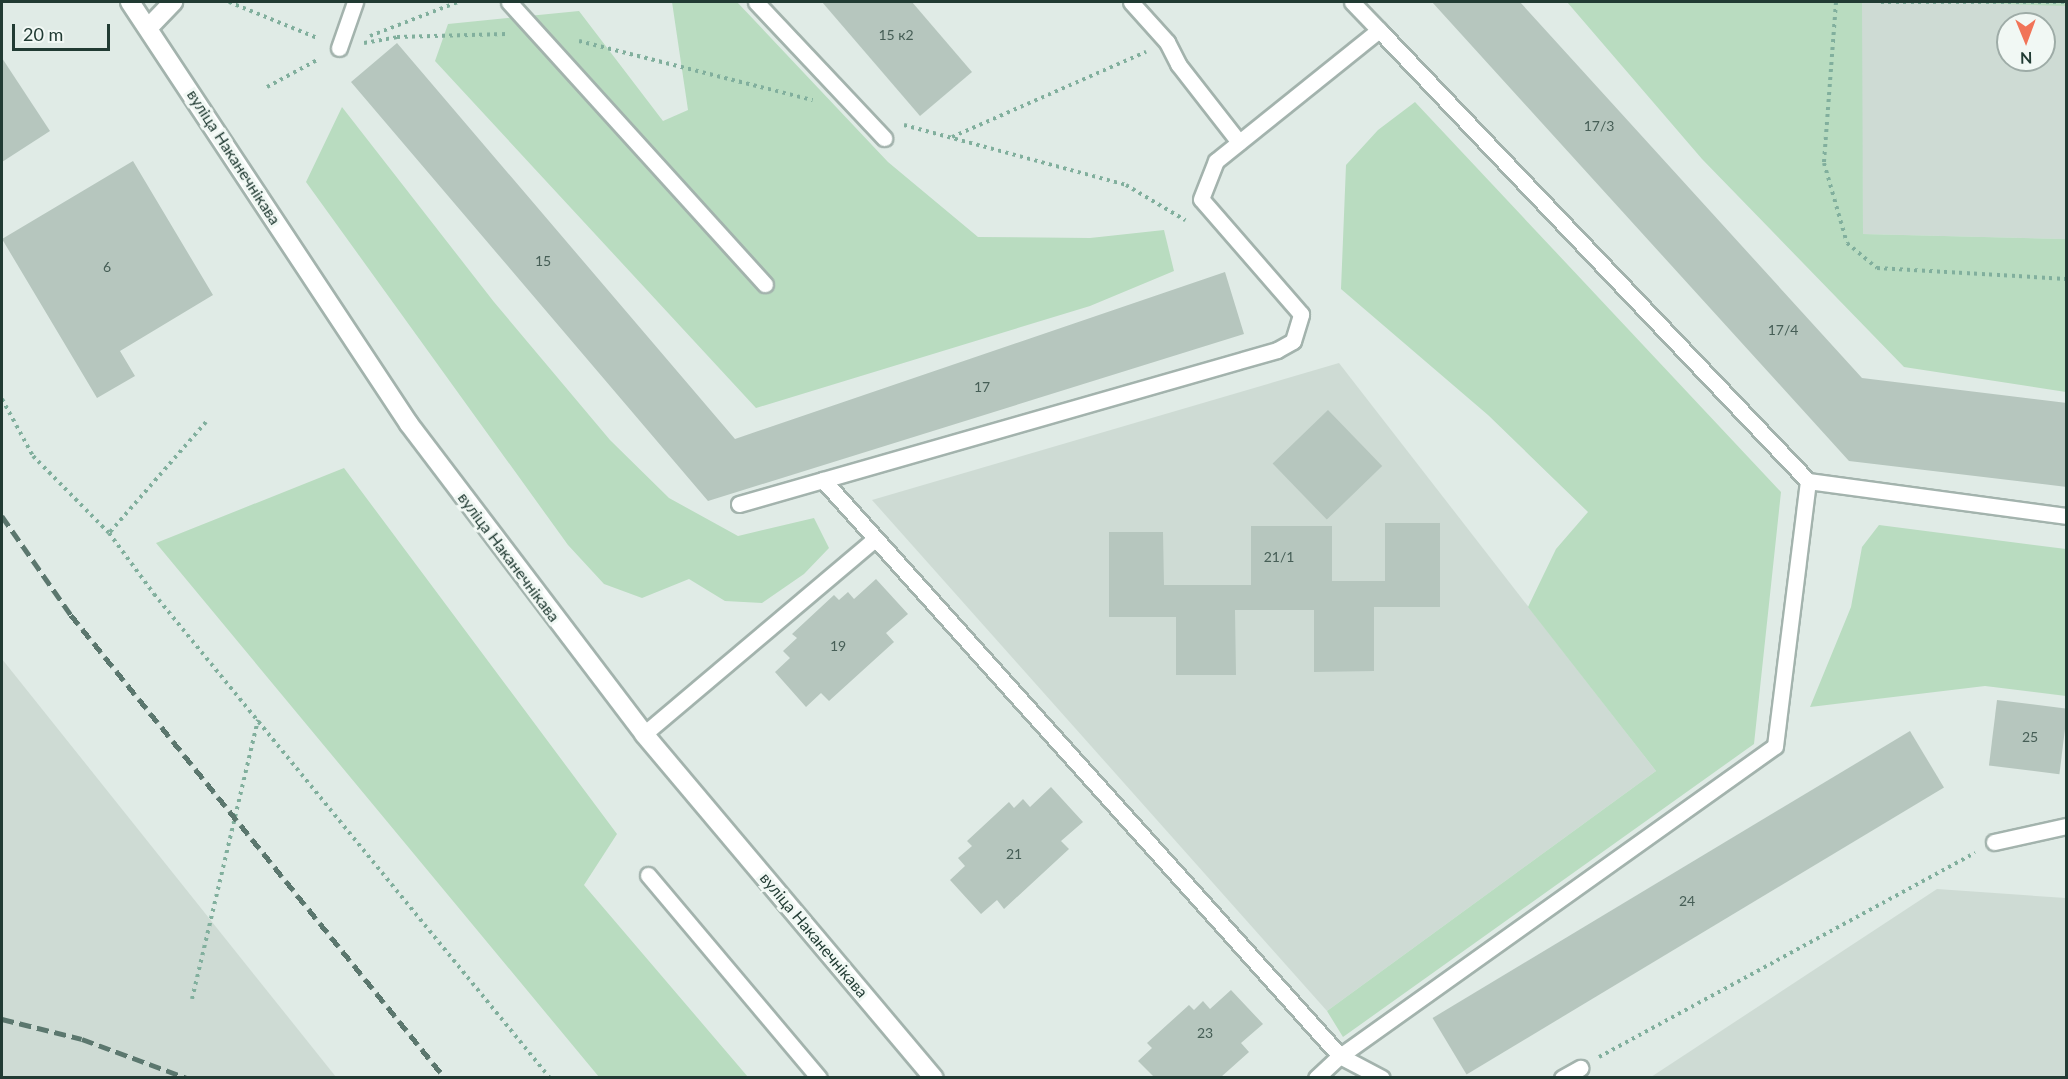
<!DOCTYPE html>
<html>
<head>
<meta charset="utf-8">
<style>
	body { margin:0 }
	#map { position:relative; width:2068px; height:1079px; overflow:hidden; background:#e0ebe6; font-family:Lato,sans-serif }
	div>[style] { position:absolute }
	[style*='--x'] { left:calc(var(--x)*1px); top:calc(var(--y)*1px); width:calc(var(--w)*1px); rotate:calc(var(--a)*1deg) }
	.built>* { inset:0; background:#cedbd4 }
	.green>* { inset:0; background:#b9dcc0 }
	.building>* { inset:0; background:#b6c6be; transform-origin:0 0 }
	.path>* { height:4px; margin-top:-2px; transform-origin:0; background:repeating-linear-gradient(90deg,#81af9d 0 3px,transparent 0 7.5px) }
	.roads { filter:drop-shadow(2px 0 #a3b3ad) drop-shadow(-2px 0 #a3b3ad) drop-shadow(0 2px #a3b3ad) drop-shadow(0 -2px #a3b3ad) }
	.lane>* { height:15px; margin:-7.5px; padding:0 7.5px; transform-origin:7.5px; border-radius:7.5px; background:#fff }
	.street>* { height:18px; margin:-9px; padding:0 9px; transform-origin:9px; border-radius:9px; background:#fff }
	.secondary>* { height:18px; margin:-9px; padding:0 9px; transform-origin:9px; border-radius:9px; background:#fff }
	.rail>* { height:4.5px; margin-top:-2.25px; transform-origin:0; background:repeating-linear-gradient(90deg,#5b776e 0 12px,transparent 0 18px) }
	span { translate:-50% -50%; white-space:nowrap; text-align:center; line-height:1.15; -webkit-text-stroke:6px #f1f8f4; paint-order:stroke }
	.number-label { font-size:14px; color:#465e56 }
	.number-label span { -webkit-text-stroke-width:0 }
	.street-label { font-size:16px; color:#213b33 }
	.frame { position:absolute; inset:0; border:3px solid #213b33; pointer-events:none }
	.north { position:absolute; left:1996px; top:12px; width:60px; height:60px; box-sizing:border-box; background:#f1f8f4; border:2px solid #9eaca7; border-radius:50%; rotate:179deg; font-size:16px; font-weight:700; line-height:24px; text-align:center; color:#213b33 }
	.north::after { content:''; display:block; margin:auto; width:21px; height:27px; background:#f17458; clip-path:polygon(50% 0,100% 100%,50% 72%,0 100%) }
	.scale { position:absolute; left:12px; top:24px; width:98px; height:27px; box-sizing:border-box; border:3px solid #213b33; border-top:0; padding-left:8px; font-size:18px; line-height:21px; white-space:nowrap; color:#213b33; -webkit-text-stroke:4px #f1f8f4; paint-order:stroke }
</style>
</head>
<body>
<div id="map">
	<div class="built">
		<i style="clip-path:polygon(evenodd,1860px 2px,2066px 2px,2066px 239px,1863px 234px,1860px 2px,2008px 24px,2044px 24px,2044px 60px,2008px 60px,2008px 24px)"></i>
		<i style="clip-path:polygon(1339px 363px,1656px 771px,1327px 1011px,872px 500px)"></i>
		<i style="clip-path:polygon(2px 659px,336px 1077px,2px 1077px)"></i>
		<i style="clip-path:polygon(1937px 889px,2066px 898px,2066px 1077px,1651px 1077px)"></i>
	</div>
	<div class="green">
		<i style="clip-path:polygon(672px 2px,737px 2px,888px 162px,978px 237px,1090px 238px,1164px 230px,1174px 271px,1090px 306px,756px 408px,435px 61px,448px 24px,579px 11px,663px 121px,688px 110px)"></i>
		<i style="clip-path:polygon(1567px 2px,1862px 2px,1863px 234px,2066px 239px,2066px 392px,1904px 367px,1702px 159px)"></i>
		<i style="clip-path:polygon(1938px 2px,2066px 2px,2066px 6px,1944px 2px)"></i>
		<i style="clip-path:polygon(1415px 102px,1781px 492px,1754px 744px,1343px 1037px,1327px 1011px,1656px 771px,1528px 607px,1556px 549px,1588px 512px,1488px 415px,1341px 289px,1346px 165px,1378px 130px)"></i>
		<i style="clip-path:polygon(342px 107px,494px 302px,610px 440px,669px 498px,738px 536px,814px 518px,829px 548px,804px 574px,762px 603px,725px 601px,689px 579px,642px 598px,604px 584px,568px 545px,306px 182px)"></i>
		<i style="clip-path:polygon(344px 468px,617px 834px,584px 885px,748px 1077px,599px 1077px,156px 543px)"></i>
		<i style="clip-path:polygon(1879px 525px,2066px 549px,2066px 696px,1985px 686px,1810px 707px,1851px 607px,1862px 547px)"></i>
	</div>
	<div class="building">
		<i style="clip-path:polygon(822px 2px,912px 2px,972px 72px,920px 116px)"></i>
		<i style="clip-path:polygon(1432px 2px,1520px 2px,1862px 378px,2067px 403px,2067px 487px,1849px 461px)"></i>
		<i style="clip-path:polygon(397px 43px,735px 439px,1225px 272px,1244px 334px,708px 501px,351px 82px)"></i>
		<i style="clip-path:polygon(2px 58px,50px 131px,2px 162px)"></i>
		<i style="clip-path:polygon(133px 161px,213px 295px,120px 351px,135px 376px,97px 398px,2px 239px)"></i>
		<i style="left:1328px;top:410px;width:78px;height:77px;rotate:46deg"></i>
		<i style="clip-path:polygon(1385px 523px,1440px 523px,1440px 607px,1374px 607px,1374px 671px,1314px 672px,1314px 610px,1235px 610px,1236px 675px,1176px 675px,1176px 617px,1109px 617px,1109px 532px,1163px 532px,1164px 585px,1251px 585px,1251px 526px,1332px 526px,1332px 581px,1385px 581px)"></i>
		<i style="clip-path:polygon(876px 579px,908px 614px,886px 633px,894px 642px,829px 701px,821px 693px,806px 707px,775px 672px,790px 658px,783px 651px,797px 638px,792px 634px,834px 595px,839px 600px,848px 592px,854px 599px)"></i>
		<i style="left:1997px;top:700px;width:71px;height:66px;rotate:7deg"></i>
		<i style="left:1910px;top:731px;width:66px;height:557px;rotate:59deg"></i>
		<i style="clip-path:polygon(1051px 787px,1083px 822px,1061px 841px,1069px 849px,1004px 909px,997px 900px,981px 914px,950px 880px,965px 866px,958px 858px,972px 846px,967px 841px,1009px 802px,1014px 808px,1023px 799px,1030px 807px)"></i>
		<i style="clip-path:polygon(1231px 990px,1263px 1024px,1241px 1043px,1249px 1052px,1221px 1077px,1154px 1077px,1138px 1061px,1152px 1048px,1147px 1043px,1189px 1005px,1194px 1010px,1203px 1001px,1210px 1009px)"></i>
	</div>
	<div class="path">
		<i style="--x:229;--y:2;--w:95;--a:22.2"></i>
		<i style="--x:1836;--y:2;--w:161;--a:94.3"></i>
		<i style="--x:1824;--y:163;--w:83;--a:74"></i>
		<i style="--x:1847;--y:243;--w:39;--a:40"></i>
		<i style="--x:1877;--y:268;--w:189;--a:3.3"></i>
		<i style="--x:1881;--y:2;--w:185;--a:0"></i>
		<i style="--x:370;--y:36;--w:94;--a:-21.1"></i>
		<i style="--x:579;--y:41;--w:241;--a:14.2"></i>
		<i style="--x:364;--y:43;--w:34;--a:-10"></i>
		<i style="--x:397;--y:37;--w:109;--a:-1.6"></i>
		<i style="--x:267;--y:87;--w:59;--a:-28.3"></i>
		<i style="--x:904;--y:125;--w:230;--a:15.1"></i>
		<i style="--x:1126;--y:185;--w:69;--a:30.7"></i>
		<i style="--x:952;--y:137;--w:212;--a:-23.7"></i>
		<i style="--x:2;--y:399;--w:65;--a:61.5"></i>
		<i style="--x:33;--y:456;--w:108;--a:45.4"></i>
		<i style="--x:206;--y:422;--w:147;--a:131.1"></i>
		<i style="--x:109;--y:533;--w:76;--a:53.6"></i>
		<i style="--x:154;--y:594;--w:625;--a:50.71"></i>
		<i style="--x:192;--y:999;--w:287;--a:-76.7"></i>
		<i style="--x:1599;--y:1057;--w:428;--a:-28.5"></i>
	</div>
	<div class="roads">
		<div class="lane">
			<i style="--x:509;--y:2;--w:381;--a:47.8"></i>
			<i style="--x:756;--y:2;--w:187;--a:46.7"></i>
			<i style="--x:1131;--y:2;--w:54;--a:48"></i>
			<i style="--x:1167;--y:42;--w:25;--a:63"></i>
			<i style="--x:1178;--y:64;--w:99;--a:52"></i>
			<i style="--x:1352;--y:2;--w:39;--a:46"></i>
			<i style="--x:339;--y:48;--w:49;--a:-70.8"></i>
			<i style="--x:823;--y:480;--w:774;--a:48.09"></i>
			<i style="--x:1340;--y:1056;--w:47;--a:27.6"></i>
			<i style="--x:739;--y:504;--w:560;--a:-15.97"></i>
			<i style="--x:1277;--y:350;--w:18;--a:-29"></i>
			<i style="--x:1293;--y:341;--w:28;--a:-73"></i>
			<i style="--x:1301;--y:314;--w:152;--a:-131"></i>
			<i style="--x:1201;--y:199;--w:41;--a:-68.5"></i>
			<i style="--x:1216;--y:161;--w:209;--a:-38.8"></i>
			<i style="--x:1379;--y:30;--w:622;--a:46.43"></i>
			<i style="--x:1808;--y:481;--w:260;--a:7.7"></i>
			<i style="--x:644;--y:734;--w:302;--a:-40.2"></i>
			<i style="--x:1994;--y:842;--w:74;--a:-12.5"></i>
			<i style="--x:648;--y:875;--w:265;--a:49.9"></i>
			<i style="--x:1316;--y:1078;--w:33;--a:-43"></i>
			<i style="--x:1340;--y:1056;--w:534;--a:-35.48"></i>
			<i style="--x:1775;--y:746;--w:267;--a:-82.9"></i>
			<i style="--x:1562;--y:1078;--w:21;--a:-29"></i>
		</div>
		<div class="street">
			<i style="--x:149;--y:27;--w:35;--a:-46"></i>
		</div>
		<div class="secondary">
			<i style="--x:130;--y:2;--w:506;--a:56.53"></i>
			<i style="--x:409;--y:424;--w:389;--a:52.8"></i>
			<i style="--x:644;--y:734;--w:450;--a:49.9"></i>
		</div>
	</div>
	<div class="rail">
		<i style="--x:2;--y:516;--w:121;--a:55.1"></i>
		<i style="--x:71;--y:615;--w:595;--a:51.07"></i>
		<i style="--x:2;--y:1019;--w:82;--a:14"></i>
		<i style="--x:82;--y:1039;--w:112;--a:20.4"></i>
	</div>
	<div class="number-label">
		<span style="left:896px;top:35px">15 к2</span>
		<span style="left:1599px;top:126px">17/3</span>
		<span style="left:543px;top:261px">15</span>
		<span style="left:107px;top:267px">6</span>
		<span style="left:1783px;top:330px">17/4</span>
		<span style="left:982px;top:387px">17</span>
		<span style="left:1279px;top:557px">21/1</span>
		<span style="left:838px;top:646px">19</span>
		<span style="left:2030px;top:737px">25</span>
		<span style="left:1014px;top:854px">21</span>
		<span style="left:1687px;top:901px">24</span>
		<span style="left:1205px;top:1033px">23</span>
	</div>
	<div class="street-label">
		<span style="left:234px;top:157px;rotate:57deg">вуліца Наканечнікава</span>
		<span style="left:509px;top:557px;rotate:53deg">вуліца Наканечнікава</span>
		<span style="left:814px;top:935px;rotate:50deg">вуліца Наканечнікава</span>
	</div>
	<div class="frame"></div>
	<div class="north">N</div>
	<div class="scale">20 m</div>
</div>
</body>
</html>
